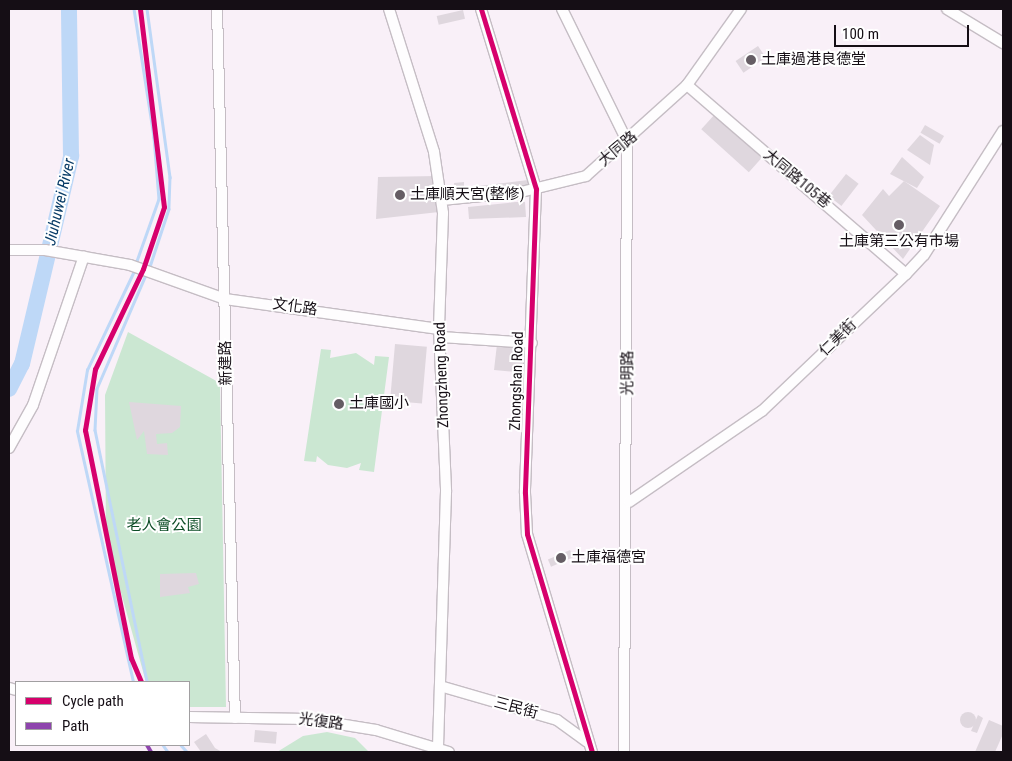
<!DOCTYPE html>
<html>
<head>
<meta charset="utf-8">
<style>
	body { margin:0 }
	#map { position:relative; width:1012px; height:761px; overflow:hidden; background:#f9f0f8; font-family:"Roboto Condensed","Noto Sans TC",sans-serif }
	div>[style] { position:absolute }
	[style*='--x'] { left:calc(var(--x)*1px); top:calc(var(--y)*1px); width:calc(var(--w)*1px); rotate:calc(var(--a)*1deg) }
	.green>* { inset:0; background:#cbe7d2 }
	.stream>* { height:2.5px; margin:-1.25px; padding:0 1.25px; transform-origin:1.25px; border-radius:1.25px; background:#bed8f7 }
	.river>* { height:16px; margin:-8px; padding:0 8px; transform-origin:8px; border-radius:8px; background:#bed8f7 }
	.building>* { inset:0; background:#dfd7de; transform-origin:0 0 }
	.round { border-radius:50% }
	.roads { filter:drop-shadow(1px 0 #c5bdc4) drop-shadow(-1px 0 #c5bdc4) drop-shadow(0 1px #c5bdc4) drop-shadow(0 -1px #c5bdc4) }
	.minor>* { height:10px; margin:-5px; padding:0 5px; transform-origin:5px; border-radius:5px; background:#fefdfe }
	.quiet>* { height:4px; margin-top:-2px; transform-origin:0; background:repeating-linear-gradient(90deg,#8e44ad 0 8px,transparent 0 12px) }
	.cycleway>* { height:5px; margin:-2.5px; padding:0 2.5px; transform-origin:2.5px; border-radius:2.5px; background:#d6006c }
	.dots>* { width:14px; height:14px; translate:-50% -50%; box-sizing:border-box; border:2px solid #fff; border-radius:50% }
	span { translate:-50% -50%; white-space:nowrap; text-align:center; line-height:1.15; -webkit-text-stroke:4px #fff; paint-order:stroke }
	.poi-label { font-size:15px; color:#150e15 }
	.left { translate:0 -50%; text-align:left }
	.street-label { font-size:15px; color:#150e15 }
	.park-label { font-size:15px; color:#0c4d26 }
	.water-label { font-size:16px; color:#0a3d68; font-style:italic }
	.frame { position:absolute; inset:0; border:10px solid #150e15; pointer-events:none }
	.legend { position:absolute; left:15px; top:681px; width:175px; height:65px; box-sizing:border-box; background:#fff; border:1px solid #a19fa1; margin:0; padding:6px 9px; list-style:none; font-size:15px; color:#150e15 }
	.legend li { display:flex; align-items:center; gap:10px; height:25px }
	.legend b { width:25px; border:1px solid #a19fa1 }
	.scale { position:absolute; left:834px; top:25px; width:135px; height:22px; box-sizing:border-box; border:2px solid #150e15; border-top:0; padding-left:6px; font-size:15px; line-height:18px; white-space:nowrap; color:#150e15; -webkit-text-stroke:4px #fff; paint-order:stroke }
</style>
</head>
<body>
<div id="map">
	<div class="green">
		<i style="clip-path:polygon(128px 332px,220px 383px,226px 707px,189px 707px,189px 682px,146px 682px,106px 539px,105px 395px)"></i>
		<i style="clip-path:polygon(321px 349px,331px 350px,330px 358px,356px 353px,374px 365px,375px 356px,389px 357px,374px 472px,359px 470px,361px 463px,347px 468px,328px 465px,317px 456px,316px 462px,304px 461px)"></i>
		<i style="clip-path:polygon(327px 732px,355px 738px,369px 752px,277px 752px,303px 736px)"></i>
	</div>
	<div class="stream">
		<i style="--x:134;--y:9;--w:130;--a:81.1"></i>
		<i style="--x:154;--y:137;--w:62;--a:85.4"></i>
		<i style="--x:159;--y:199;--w:69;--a:109.5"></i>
		<i style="--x:147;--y:9;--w:170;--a:82.2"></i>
		<i style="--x:170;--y:177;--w:32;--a:92"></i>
		<i style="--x:169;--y:209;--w:64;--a:108.2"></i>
		<i style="--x:146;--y:275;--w:124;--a:113.3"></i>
		<i style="--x:97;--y:389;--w:41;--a:92.8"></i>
		<i style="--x:95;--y:430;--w:257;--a:78.3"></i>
		<i style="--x:133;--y:682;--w:257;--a:-102.6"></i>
		<i style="--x:77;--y:431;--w:62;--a:-80.7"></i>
		<i style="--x:87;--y:370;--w:112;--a:-64.6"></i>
		<i style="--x:163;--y:745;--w:9;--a:54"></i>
		<i style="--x:181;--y:745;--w:9;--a:49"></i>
	</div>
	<div class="river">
		<i style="--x:9;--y:389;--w:28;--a:-63"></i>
		<i style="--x:22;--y:364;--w:214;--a:-76.7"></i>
		<i style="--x:71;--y:156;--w:147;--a:-90.8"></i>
	</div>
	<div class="building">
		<i style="left:463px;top:10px;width:9px;height:27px;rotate:77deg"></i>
		<i style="left:758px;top:46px;width:14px;height:27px;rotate:56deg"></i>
		<i style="left:716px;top:113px;width:64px;height:22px;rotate:42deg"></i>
		<i style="left:925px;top:125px;width:22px;height:9px;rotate:30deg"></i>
		<i style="clip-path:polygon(920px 135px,934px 145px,930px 165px,907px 150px)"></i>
		<i style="clip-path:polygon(902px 157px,924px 177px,917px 188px,890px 174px)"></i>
		<i style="left:846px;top:174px;width:16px;height:28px;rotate:38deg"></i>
		<i style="clip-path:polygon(437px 176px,439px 212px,376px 219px,378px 177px)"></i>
		<i style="left:528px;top:180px;width:8px;height:60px;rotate:83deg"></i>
		<i style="clip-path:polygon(904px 181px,940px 206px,903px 259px,862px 215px,883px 189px,889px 196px)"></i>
		<i style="clip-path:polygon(464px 182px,464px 190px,455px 190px,454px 183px)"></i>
		<i style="clip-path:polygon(516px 202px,525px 202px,526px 217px,469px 219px,468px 207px)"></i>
		<i style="left:395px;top:344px;width:32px;height:57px;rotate:5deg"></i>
		<i style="clip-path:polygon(497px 344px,525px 346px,526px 373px,494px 370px)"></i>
		<i style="clip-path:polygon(129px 402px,181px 406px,180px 427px,172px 433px,156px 434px,157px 444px,167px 443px,168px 455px,147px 454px,144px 431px,137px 440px)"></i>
		<i style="left:570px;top:550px;width:8px;height:24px;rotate:67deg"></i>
		<i style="clip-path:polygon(196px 573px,199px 584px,188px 587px,190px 593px,160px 597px,160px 574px)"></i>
		<i class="round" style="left:960px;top:712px;width:16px;height:16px"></i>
		<i style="clip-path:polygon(978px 715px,983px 718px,977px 733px,971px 731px)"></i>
		<i style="clip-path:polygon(989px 720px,1003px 726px,1003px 734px,995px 752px,975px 752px)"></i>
		<i style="left:255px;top:730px;width:22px;height:12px;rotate:5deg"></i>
		<i style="clip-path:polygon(206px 734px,215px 748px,222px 752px,201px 752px,194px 742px)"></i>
	</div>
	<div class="roads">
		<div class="minor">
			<i style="--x:217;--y:9;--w:709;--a:88.55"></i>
			<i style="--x:389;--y:9;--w:150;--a:72.5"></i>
			<i style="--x:434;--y:152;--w:62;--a:81.6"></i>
			<i style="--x:443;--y:213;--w:116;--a:92"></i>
			<i style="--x:439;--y:329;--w:163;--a:87.5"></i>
			<i style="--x:446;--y:492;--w:257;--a:91.8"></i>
			<i style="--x:481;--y:9;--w:188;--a:73"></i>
			<i style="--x:536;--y:189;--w:304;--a:92.1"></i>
			<i style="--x:525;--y:493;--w:41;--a:87.2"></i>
			<i style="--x:527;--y:534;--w:227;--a:73.4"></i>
			<i style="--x:562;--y:9;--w:147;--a:63.8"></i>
			<i style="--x:627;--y:141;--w:611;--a:90.28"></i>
			<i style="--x:947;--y:9;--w:66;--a:31.3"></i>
			<i style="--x:687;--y:85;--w:289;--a:40.8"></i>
			<i style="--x:442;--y:200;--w:79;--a:-5.8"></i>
			<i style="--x:521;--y:192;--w:67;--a:-13.8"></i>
			<i style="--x:586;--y:176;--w:136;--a:-42"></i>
			<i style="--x:687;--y:85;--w:93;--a:-54.6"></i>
			<i style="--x:9;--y:250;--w:36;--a:0"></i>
			<i style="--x:45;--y:250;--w:86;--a:10"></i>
			<i style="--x:130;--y:265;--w:101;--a:19.7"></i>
			<i style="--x:225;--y:299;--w:216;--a:8"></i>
			<i style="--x:441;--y:337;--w:91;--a:3.8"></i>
			<i style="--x:9;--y:448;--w:49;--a:-60.8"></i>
			<i style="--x:33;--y:405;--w:157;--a:-71.1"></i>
			<i style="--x:629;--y:502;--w:161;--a:-34.4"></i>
			<i style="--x:762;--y:411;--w:199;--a:-43.6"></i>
			<i style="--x:906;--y:274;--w:26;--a:-47"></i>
			<i style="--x:924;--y:255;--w:147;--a:-57.5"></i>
			<i style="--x:440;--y:686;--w:122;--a:16.2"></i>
			<i style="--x:557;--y:720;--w:37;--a:36"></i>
			<i style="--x:9;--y:688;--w:7;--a:16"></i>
			<i style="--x:189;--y:717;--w:119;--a:1"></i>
			<i style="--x:308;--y:719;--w:69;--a:9.2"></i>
			<i style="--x:376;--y:730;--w:76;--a:16.8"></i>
		</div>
	</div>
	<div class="quiet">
		<i style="--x:147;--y:745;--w:8;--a:60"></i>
	</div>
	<div class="cycleway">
		<i style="--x:140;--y:9;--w:199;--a:83.1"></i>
		<i style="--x:164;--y:207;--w:65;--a:108.7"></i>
		<i style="--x:143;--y:269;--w:111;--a:115.6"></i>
		<i style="--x:95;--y:369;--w:62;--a:99.3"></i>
		<i style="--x:85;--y:430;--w:233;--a:78.6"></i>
		<i style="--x:131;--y:658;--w:26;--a:67"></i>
		<i style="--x:481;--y:9;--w:188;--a:73"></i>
		<i style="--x:536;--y:189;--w:304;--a:92.1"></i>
		<i style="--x:525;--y:493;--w:41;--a:87.2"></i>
		<i style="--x:527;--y:534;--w:227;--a:73.4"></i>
	</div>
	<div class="dots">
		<i style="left:751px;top:60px;background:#655d64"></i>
		<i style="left:400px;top:195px;background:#655d64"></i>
		<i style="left:899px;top:225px;background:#655d64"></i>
		<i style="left:339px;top:404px;background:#655d64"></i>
		<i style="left:561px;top:558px;background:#655d64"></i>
	</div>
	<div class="poi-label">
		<span class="left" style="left:761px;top:60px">土庫過港良德堂</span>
		<span class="left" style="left:410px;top:195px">土庫順天宮(整修)</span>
		<span style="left:899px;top:242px">土庫第三公有市場</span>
		<span class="left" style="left:349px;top:404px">土庫國小</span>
		<span class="left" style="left:571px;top:558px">土庫福德宮</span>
	</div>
	<div class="street-label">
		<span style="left:618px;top:149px;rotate:-40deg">大同路</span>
		<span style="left:797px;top:179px;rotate:40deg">大同路105巷</span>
		<span style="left:295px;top:307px;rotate:8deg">文化路</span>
		<span style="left:838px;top:338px;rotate:-44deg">仁美街</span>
		<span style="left:226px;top:363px;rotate:-91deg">新建路</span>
		<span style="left:628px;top:373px;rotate:-90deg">光明路</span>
		<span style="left:442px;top:375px;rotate:-92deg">Zhongzheng Road</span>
		<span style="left:517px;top:381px;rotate:-88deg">Zhongshan Road</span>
		<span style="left:516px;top:708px;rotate:15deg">三民街</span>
		<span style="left:321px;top:722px;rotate:7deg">光復路</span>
	</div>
	<div class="park-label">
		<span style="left:164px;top:526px">老人會公園</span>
	</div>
	<div class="water-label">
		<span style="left:60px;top:202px;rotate:-77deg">Jiuhuwei River</span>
	</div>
	<div class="frame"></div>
	<ul class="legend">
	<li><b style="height:6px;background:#d6006c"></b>Cycle path</li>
	<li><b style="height:6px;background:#8e44ad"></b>Path</li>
	</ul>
	<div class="scale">100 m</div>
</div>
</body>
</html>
